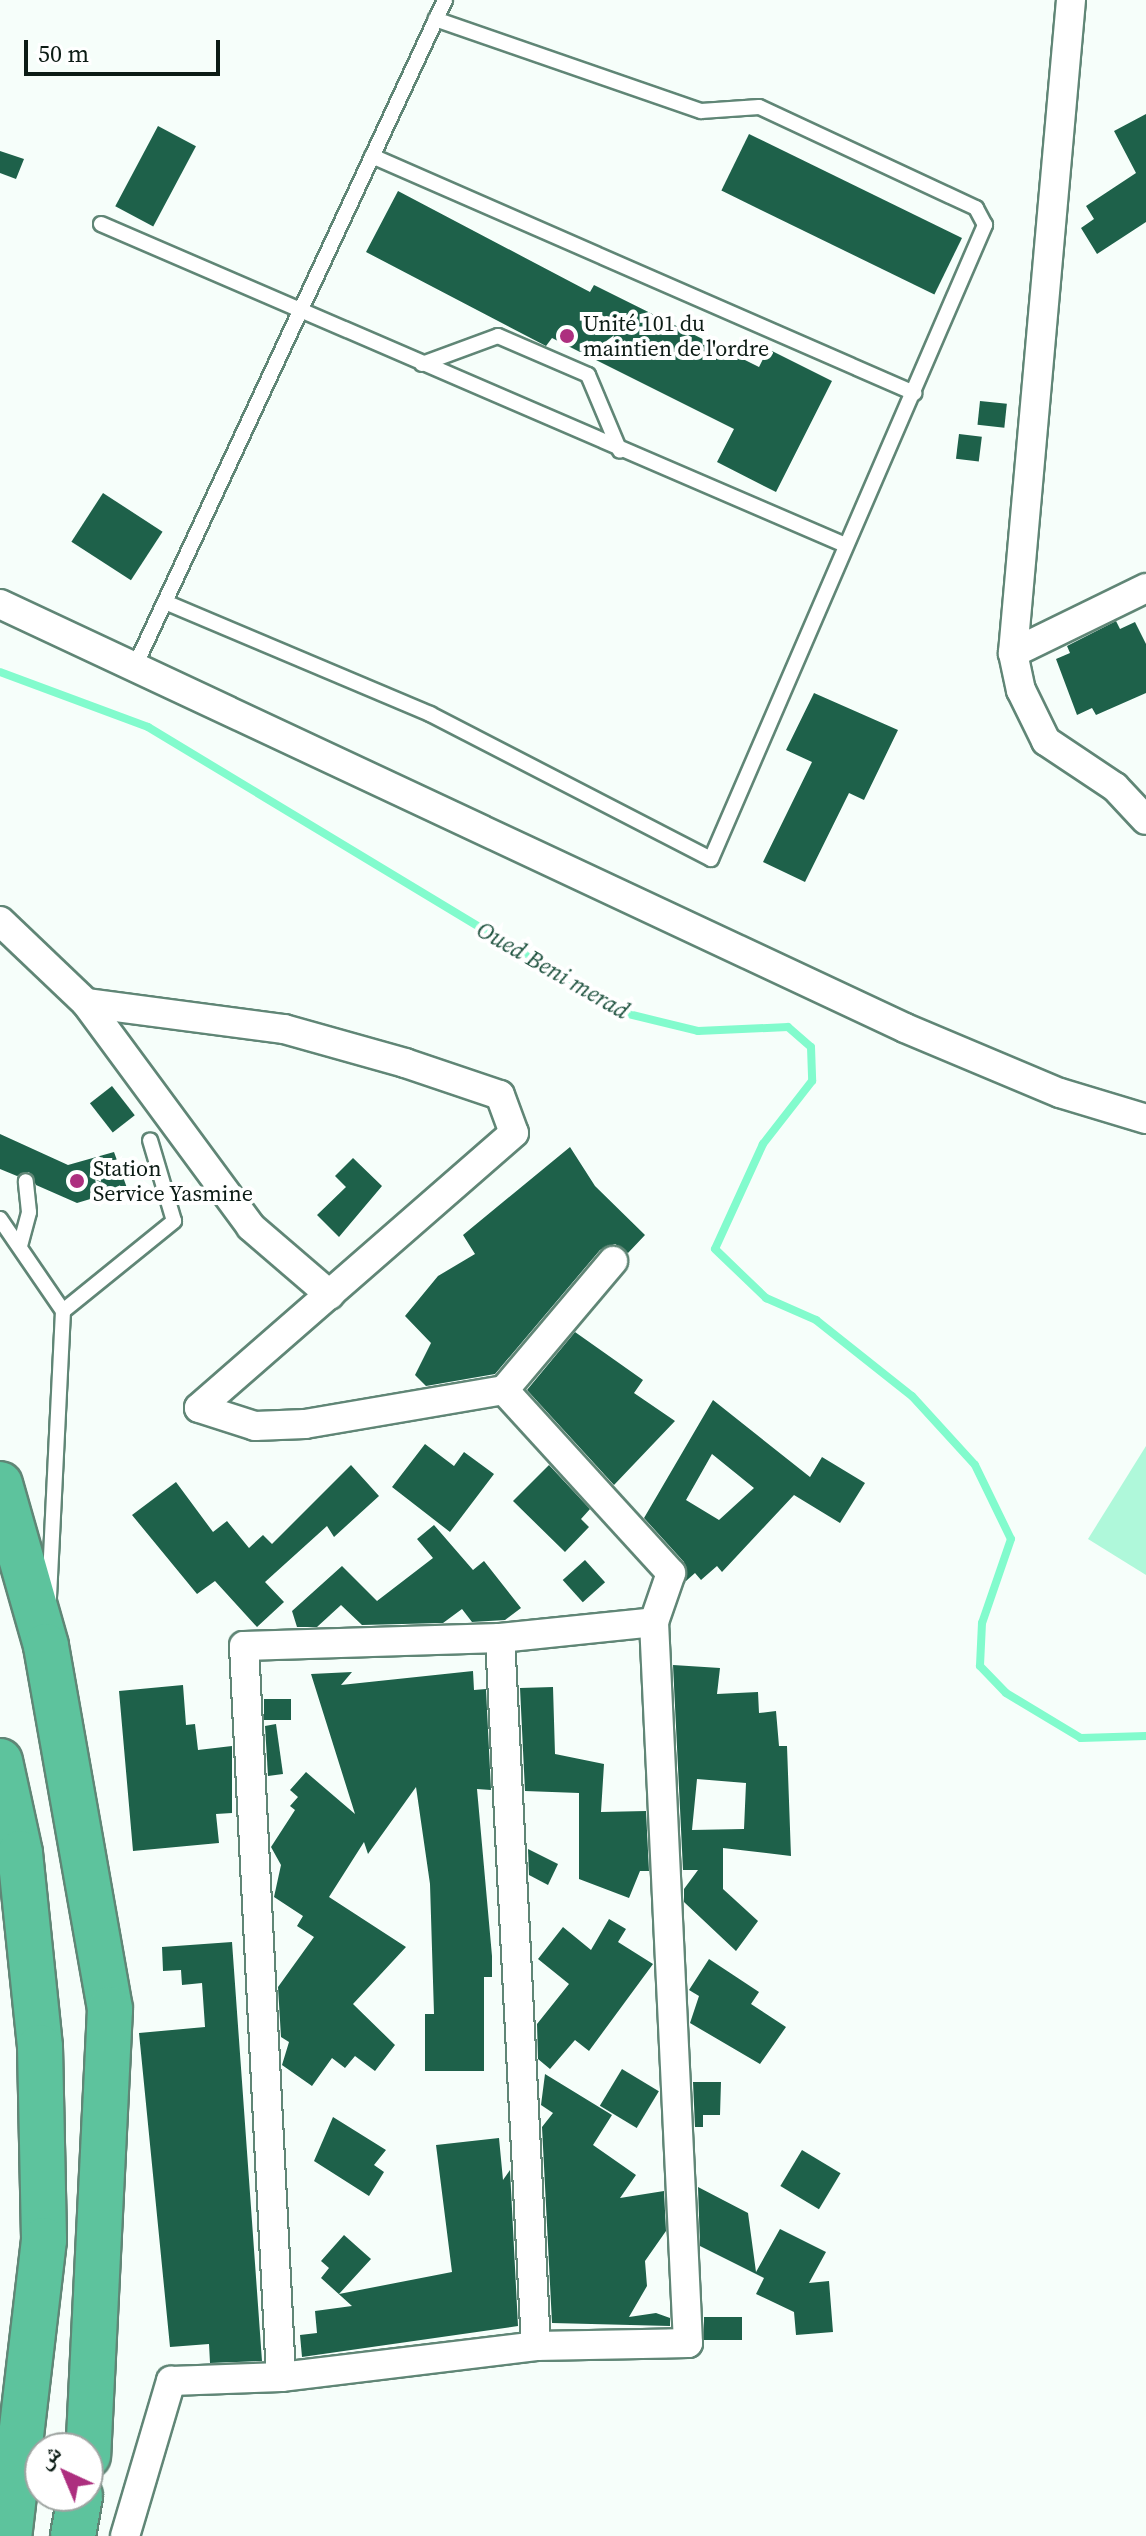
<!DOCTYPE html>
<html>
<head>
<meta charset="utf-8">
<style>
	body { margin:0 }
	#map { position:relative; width:1146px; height:2536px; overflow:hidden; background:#f6fefa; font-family:"Source Serif 4","Noto Naskh Arabic",serif }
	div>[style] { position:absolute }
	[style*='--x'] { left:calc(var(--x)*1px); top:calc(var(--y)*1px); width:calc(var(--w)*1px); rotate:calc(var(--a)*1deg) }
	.green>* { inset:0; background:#aff8da }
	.stream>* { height:8px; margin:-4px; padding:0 4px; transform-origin:4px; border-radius:4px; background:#82fbcd }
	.building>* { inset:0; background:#1e614a; transform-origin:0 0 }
	.roads { filter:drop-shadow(2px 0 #608676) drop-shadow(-2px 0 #608676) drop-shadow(0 2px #608676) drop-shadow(0 -2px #608676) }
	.lane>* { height:14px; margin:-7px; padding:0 7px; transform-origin:7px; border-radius:7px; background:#fff }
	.street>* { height:28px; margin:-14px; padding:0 14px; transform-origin:14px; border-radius:14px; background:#fff }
	.highway>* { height:44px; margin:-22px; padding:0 22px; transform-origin:22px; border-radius:22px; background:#5dc39d }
	.dots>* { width:22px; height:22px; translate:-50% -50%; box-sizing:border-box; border:4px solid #fff; border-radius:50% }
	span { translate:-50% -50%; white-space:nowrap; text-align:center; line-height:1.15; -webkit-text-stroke:8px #fff; paint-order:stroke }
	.poi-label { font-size:22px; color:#0c1c15 }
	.left { translate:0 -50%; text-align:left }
	.water-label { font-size:24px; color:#205340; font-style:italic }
	.north { position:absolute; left:24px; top:2432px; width:80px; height:80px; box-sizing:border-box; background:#fff; border:2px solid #9ea4a1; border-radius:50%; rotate:316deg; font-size:22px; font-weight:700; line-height:32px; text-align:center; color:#0c1c15 }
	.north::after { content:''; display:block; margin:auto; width:28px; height:36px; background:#ad2f7f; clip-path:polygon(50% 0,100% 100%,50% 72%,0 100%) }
	.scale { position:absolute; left:24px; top:40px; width:196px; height:36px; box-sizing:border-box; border:4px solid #0c1c15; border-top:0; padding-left:10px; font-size:24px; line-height:28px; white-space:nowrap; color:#0c1c15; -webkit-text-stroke:6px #fff; paint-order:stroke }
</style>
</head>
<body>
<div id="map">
	<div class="green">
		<i style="clip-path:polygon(1146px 1446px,1146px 1575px,1088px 1539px)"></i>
	</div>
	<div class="stream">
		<i style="--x:0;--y:672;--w:158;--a:20.4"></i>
		<i style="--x:148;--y:727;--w:551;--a:31.12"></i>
		<i style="--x:620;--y:1012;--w:80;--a:13.7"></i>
		<i style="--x:698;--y:1031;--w:90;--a:-2.5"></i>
		<i style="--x:788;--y:1027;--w:30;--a:41"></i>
		<i style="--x:811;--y:1047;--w:34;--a:88"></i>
		<i style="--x:812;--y:1081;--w:80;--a:127.9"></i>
		<i style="--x:763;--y:1144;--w:115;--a:114.6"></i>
		<i style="--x:715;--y:1249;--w:71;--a:43.9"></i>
		<i style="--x:766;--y:1298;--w:55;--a:23.7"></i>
		<i style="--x:816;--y:1320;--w:122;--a:38.4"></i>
		<i style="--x:912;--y:1396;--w:93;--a:47.6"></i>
		<i style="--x:975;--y:1465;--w:82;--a:64.1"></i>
		<i style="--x:1011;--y:1539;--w:89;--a:109"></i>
		<i style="--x:982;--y:1623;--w:43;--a:92.7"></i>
		<i style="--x:980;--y:1666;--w:37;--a:46"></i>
		<i style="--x:1006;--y:1693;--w:87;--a:31"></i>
		<i style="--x:1081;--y:1738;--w:65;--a:-1.8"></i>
	</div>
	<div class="building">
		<i style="clip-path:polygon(1146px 114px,1146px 222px,1097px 254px,1081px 228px,1094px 219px,1086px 206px,1136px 173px,1114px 131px)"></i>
		<i style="left:158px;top:126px;width:43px;height:91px;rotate:28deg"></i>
		<i style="left:749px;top:134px;width:237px;height:63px;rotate:26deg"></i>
		<i style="clip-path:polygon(0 151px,24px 159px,16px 179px,0 173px)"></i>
		<i style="clip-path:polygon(398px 191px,590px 292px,594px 285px,759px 367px,768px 349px,832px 381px,776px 492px,717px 462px,734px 429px,552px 338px,546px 346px,366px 252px)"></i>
		<i style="left:980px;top:401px;width:27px;height:24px;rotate:6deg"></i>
		<i style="left:959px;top:434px;width:23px;height:25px;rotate:7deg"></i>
		<i style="left:103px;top:493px;width:71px;height:58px;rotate:33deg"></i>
		<i style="clip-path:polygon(1116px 621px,1120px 629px,1135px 622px,1146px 644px,1146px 693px,1096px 715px,1092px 708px,1077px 715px,1056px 659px,1070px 653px,1067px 646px)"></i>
		<i style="clip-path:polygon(814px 693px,898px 730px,864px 800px,849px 793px,805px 882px,763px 862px,812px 762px,786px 750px)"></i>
		<i style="left:112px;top:1086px;width:37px;height:28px;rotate:52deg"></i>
		<i style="clip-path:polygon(0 1134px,68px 1165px,114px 1152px,127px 1188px,77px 1203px,36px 1185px,29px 1172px,17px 1176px,0 1169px)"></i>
		<i style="clip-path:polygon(570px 1147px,595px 1186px,645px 1235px,628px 1253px,615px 1244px,600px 1250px,495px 1374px,426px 1386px,415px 1375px,431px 1343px,405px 1316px,438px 1276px,475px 1254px,463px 1235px)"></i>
		<i style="clip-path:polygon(353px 1158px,382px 1186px,339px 1237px,317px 1215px,346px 1187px,335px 1176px)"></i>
		<i style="clip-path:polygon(575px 1332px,643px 1380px,634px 1393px,675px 1421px,614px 1485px,527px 1390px)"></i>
		<i style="clip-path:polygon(evenodd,713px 1400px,810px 1477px,822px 1457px,865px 1483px,840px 1523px,794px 1495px,722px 1572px,717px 1566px,701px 1580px,695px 1573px,686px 1581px,684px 1562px,644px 1518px,713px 1400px,712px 1454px,754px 1488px,719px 1520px,686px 1500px,712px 1454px)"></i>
		<i style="clip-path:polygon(425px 1444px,454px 1466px,464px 1452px,494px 1474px,450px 1532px,392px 1487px)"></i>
		<i style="clip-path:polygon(351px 1465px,379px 1496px,334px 1537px,327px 1526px,265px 1582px,284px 1602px,257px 1627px,215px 1581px,197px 1594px,132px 1515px,176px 1482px,213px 1532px,227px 1521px,249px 1548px,263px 1535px,272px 1544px)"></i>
		<i style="clip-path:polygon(549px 1465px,590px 1509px,581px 1519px,589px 1527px,565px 1552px,513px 1501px)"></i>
		<i style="clip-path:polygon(434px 1525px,473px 1570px,484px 1561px,521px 1608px,505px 1620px,472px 1622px,462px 1609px,443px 1623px,362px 1625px,341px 1605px,317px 1627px,297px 1627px,292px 1611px,342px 1566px,377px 1601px,433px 1558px,417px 1539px)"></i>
		<i style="left:585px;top:1560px;width:30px;height:30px;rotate:48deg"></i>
		<i style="clip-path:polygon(evenodd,673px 1665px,720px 1668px,717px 1694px,758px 1692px,759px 1713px,776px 1711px,779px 1746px,787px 1746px,791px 1856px,723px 1848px,723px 1889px,758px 1921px,736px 1951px,684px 1902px,684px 1889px,698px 1870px,683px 1870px,673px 1665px,697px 1779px,746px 1783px,744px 1829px,692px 1830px,697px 1779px)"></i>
		<i style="clip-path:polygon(473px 1671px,474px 1690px,486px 1689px,491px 1790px,477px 1789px,492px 1956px,492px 1977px,484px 1977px,484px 2071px,425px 2071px,425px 2014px,434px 2014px,430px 1884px,416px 1787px,368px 1854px,364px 1842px,329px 1897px,406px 1947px,353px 2004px,395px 2045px,375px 2071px,355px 2056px,345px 2068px,332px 2058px,312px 2086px,282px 2065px,289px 2042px,281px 2037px,278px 1987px,314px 1937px,297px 1926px,303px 1916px,274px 1897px,281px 1865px,271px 1847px,295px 1810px,290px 1806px,298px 1797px,290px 1790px,306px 1772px,355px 1814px,311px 1674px,352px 1672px,341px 1685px)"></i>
		<i style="clip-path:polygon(183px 1685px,186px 1725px,195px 1724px,198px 1750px,232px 1746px,232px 1813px,216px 1814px,219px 1843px,133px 1851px,119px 1691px)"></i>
		<i style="clip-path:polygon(553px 1687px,555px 1754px,604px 1764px,601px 1812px,646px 1811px,649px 1871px,640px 1871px,629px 1898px,579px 1879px,579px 1793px,525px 1791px,520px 1688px)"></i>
		<i style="left:291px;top:1699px;width:21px;height:27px;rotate:90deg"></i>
		<i style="clip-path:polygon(276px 1724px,283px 1774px,268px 1776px,265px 1726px)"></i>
		<i style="clip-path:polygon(528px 1849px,558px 1864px,548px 1885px,529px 1875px)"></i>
		<i style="clip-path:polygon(609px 1919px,626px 1929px,618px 1942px,653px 1964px,589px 2051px,575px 2040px,550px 2069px,538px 2059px,537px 2024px,569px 1984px,538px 1959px,563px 1927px,591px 1950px)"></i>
		<i style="clip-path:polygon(232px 1942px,262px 2361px,210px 2363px,209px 2344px,170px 2347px,139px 2033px,205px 2027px,202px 1983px,182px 1985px,181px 1970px,163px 1971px,162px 1947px)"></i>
		<i style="clip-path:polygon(709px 1959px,759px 1992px,751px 2004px,786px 2027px,760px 2064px,690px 2023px,699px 1996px,689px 1990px)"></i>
		<i style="left:622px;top:2069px;width:43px;height:43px;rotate:31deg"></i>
		<i style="clip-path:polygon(545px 2074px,612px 2115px,593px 2145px,636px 2175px,620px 2198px,664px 2191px,666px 2231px,645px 2261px,647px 2286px,629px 2317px,656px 2313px,670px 2318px,670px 2326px,552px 2323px,542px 2127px,553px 2113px,541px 2105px)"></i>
		<i style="clip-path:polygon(693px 2082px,721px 2082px,720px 2115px,703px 2115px,703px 2127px,695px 2127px)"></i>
		<i style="clip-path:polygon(333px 2117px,386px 2150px,374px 2165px,384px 2172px,369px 2196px,314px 2161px)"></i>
		<i style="clip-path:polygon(499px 2138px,503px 2180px,510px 2170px,518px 2326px,302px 2357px,300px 2335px,317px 2333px,315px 2311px,352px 2306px,321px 2278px,329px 2268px,321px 2261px,344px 2235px,371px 2259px,339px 2294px,452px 2272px,436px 2145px)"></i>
		<i style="left:802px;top:2150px;width:45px;height:42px;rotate:31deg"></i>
		<i style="clip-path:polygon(698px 2187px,748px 2213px,756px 2272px,780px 2229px,826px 2252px,809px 2283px,829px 2281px,833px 2332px,796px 2335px,794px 2312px,756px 2294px,764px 2278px,700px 2246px)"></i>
		<i style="left:704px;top:2317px;width:38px;height:23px"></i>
	</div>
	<div class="roads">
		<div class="lane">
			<i style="--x:372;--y:156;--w:592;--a:23.62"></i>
			<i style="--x:101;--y:224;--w:808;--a:23.33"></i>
			<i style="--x:422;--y:364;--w:81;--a:-20.2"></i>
			<i style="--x:498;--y:336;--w:98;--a:23.4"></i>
			<i style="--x:588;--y:375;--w:82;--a:67.2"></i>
			<i style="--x:165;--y:602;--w:288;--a:22.9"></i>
			<i style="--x:430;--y:714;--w:316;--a:27.3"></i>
			<i style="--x:711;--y:859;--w:691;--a:-66.63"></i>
			<i style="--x:985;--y:225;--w:19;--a:-118"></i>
			<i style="--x:976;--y:208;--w:239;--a:-155"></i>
			<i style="--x:759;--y:107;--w:58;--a:176.1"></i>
			<i style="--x:701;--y:111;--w:281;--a:-160.9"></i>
			<i style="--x:135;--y:666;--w:735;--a:-65.04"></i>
			<i style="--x:0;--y:1219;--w:112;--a:55.6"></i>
			<i style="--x:63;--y:1311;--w:291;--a:92.8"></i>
			<i style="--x:20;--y:1246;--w:35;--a:-75"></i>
			<i style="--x:29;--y:1212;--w:31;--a:-96"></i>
			<i style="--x:63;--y:1311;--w:143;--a:-39"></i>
			<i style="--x:174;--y:1221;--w:84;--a:-106.5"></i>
		</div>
		<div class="street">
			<i style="--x:1071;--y:0;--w:656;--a:95.08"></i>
			<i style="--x:1013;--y:653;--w:38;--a:78"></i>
			<i style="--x:1021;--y:690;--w:57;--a:63.9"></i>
			<i style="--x:1046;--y:741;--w:83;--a:33.7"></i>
			<i style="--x:1115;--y:787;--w:45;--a:46.8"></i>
			<i style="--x:0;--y:604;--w:999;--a:25.1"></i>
			<i style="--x:905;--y:1028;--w:168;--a:22.8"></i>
			<i style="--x:1060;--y:1093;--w:90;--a:16.8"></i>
			<i style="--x:1013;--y:653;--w:148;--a:-26"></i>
			<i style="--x:0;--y:921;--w:119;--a:43.6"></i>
			<i style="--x:86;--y:1003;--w:278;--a:53.6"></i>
			<i style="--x:251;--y:1227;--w:104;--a:40.7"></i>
			<i style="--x:86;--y:1003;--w:200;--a:7.5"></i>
			<i style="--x:284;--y:1029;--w:126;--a:15.7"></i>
			<i style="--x:405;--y:1063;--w:100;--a:18.6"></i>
			<i style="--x:500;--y:1095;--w:40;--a:69.8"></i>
			<i style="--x:514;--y:1133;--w:418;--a:138.9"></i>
			<i style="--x:199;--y:1408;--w:59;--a:17.8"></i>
			<i style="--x:255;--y:1426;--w:50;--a:-2.3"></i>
			<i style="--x:305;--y:1424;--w:202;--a:-9.7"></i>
			<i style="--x:504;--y:1390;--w:169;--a:-49.8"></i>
			<i style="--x:500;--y:1638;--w:709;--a:87.09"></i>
			<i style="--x:281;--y:2377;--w:732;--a:-92.9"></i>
			<i style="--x:244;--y:1646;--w:256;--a:-1.8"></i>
			<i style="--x:500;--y:1638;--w:155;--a:-5.9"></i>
			<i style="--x:125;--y:2536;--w:162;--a:-73.5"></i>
			<i style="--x:171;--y:2381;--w:110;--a:-2.1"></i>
			<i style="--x:281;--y:2377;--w:257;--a:-6.9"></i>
			<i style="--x:536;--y:2346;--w:152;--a:-1.1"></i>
			<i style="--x:688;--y:2343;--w:722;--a:-92.7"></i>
			<i style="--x:654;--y:1622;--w:52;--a:-70.9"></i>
			<i style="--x:671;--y:1573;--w:248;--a:-132.4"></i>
		</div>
		<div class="highway">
			<i style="--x:0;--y:1484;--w:168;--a:74.1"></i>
			<i style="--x:46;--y:1646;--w:369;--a:80"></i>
			<i style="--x:110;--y:2009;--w:447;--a:92.8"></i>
			<i style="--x:0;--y:1761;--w:94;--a:77.7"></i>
			<i style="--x:20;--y:1853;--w:195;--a:84.1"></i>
			<i style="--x:40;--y:2047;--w:193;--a:88.8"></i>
			<i style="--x:44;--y:2240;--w:298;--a:96.7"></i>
			<i style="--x:73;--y:2536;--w:41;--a:-80.1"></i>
		</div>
	</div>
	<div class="dots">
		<i style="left:567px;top:336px;background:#ad2f7f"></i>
		<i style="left:77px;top:1181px;background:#ad2f7f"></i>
	</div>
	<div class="poi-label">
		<span class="left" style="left:583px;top:336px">Unité 101 du<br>maintien de l'ordre</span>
		<span class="left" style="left:93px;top:1181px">Station<br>Service Yasmine</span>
	</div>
	<div class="water-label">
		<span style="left:553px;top:970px;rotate:30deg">Oued Beni merad</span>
	</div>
	<div class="north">ش</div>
	<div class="scale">50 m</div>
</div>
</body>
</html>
